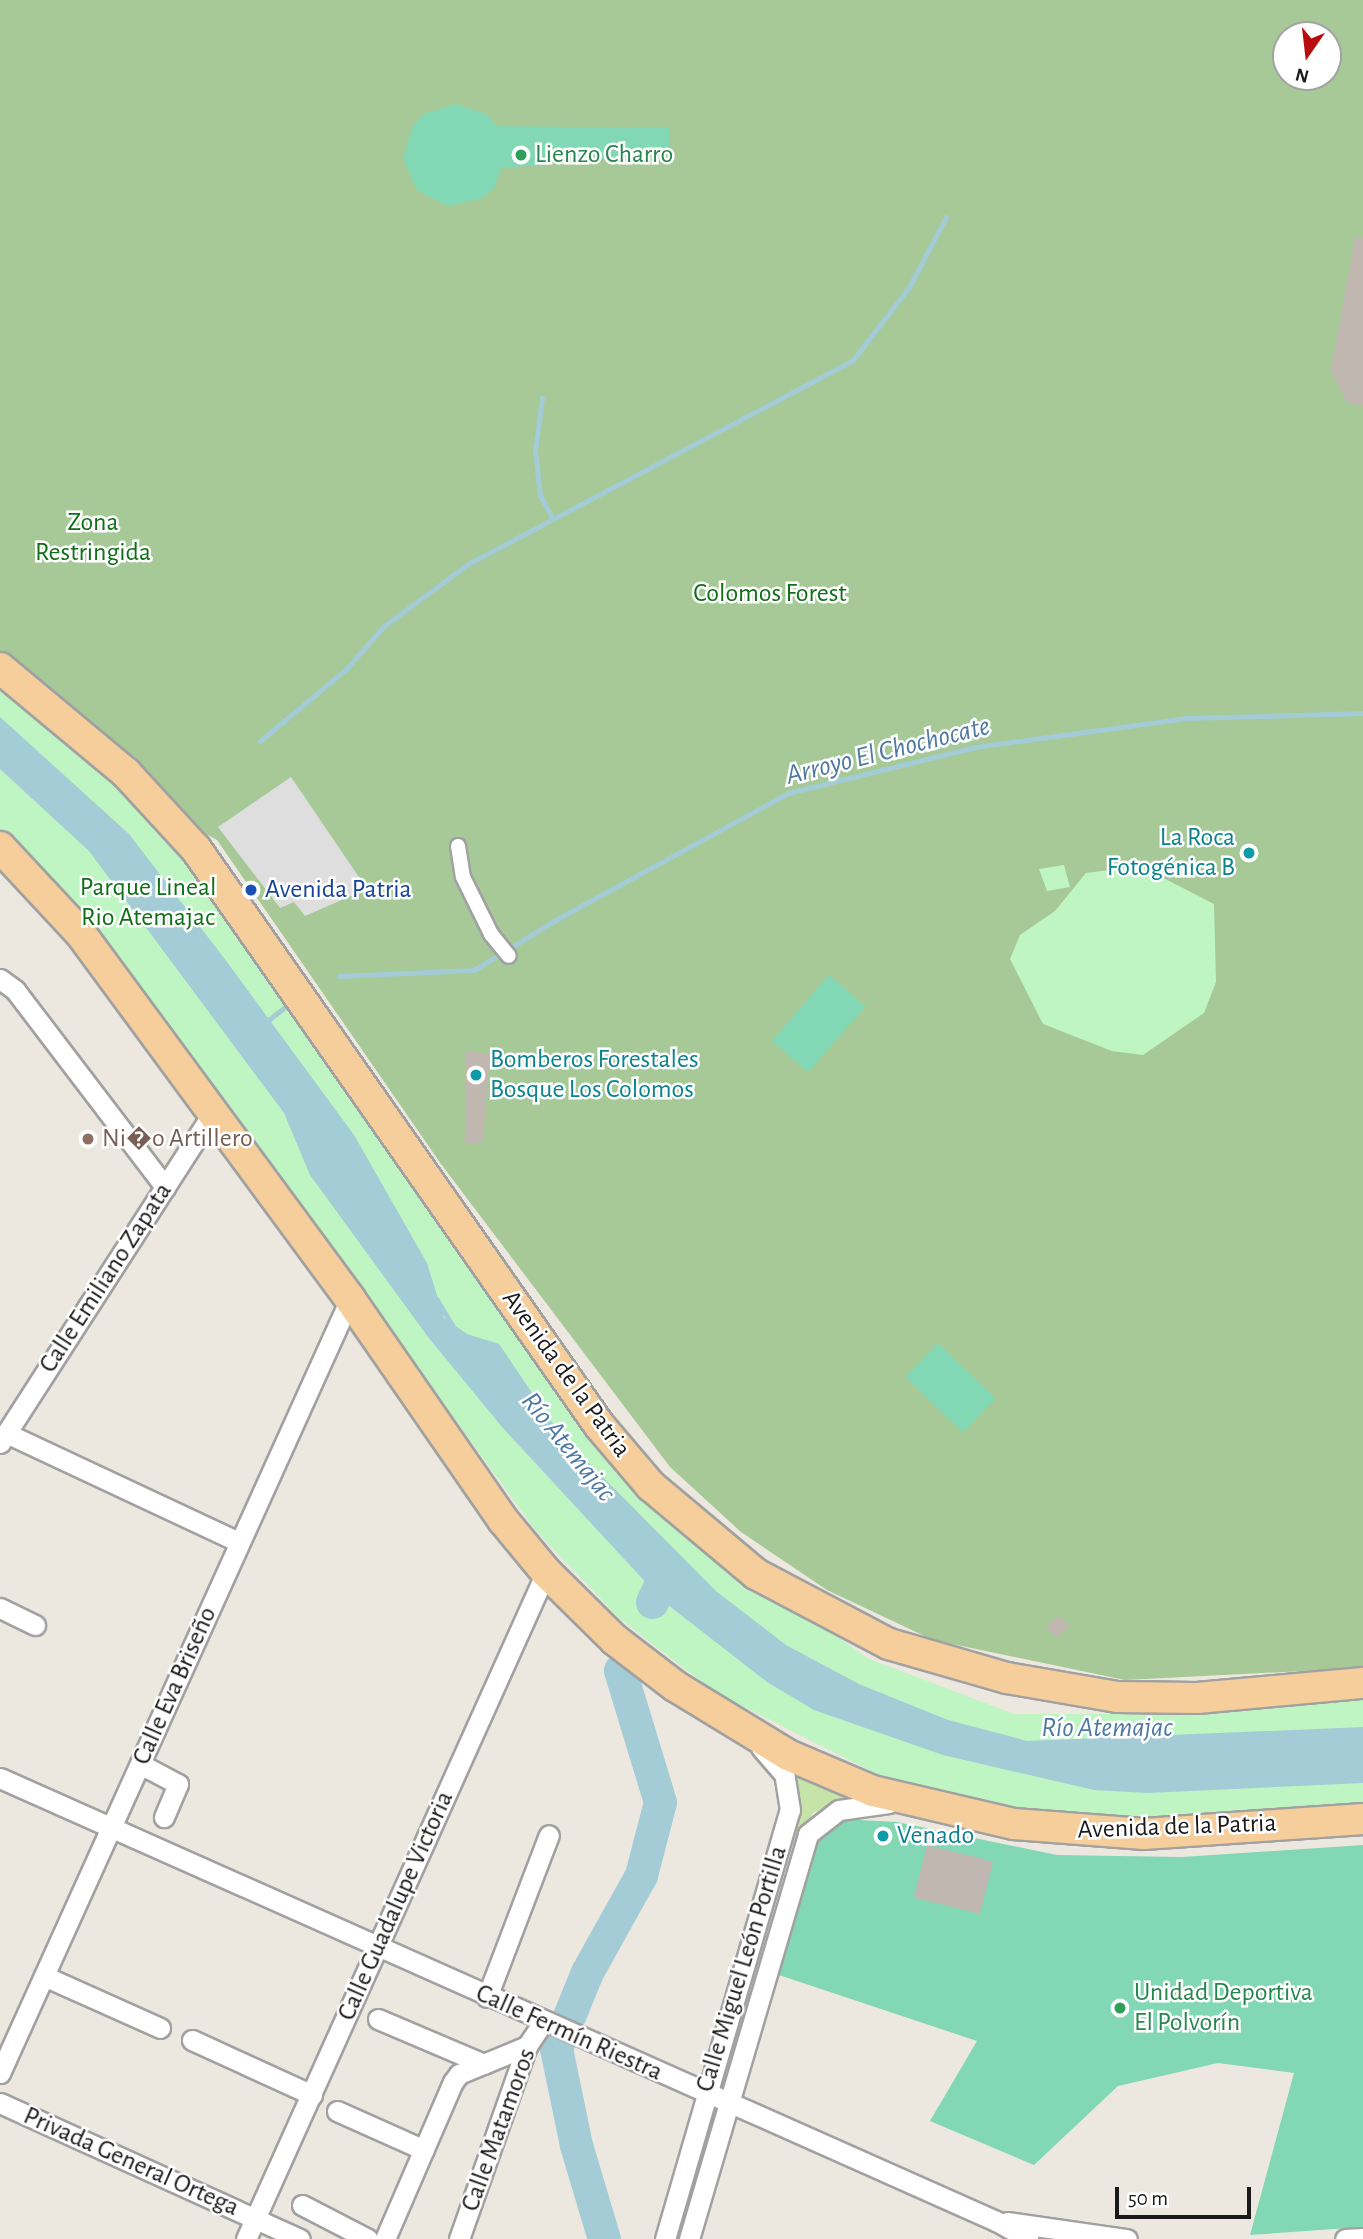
<!DOCTYPE html>
<html>
<head>
<meta charset="utf-8">
<style>
	body { margin:0 }
	#map { position:relative; width:1363px; height:2239px; overflow:hidden; background:#ece8e0; font-family:"Alegreya Sans",sans-serif }
	div>[style] { position:absolute }
	[style*='--x'] { left:calc(var(--x)*1px); top:calc(var(--y)*1px); width:calc(var(--w)*1px); rotate:calc(var(--a)*1deg) }
	.grass>* { inset:0; background:#c6e4a8 }
	.forest>* { inset:0; background:#a6c997 }
	.park>* { inset:0; background:#bef5c2 }
	.pitch>* { inset:0; background:#82d7b5; transform-origin:0 0 }
	.parking>* { inset:0; background:#dedede }
	.water>* { inset:0; background:#a3ccd7 }
	.stream>* { height:5px; margin:-2.5px; padding:0 2.5px; transform-origin:2.5px; border-radius:2.5px; background:#a3ccd7 }
	.river>* { height:33px; margin:-16.5px; padding:0 16.5px; transform-origin:16.5px; border-radius:16.5px; background:#a3ccd7 }
	.building>* { inset:0; background:#c0b7b0; transform-origin:0 0 }
	.roads { filter:drop-shadow(2px 0 #a1a1a1) drop-shadow(-2px 0 #a1a1a1) drop-shadow(0 2px #a1a1a1) drop-shadow(0 -2px #a1a1a1) }
	.pedestrian>* { height:14px; margin:-7px; padding:0 7px; transform-origin:7px; border-radius:7px; background:#fff }
	.minor>* { height:19px; margin:-9.5px; padding:0 9.5px; transform-origin:9.5px; border-radius:9.5px; background:#fff }
	.primary>* { height:30px; margin:-15px; padding:0 15px; transform-origin:15px; border-radius:15px; background:#f5ce9c }
	.dots>* { width:19px; height:19px; translate:-50% -50%; box-sizing:border-box; border:4px solid #fff; border-radius:50% }
	span { translate:-50% -50%; white-space:nowrap; text-align:center; line-height:1.15; -webkit-text-stroke:5px #fff; paint-order:stroke }
	.leisure-label { font-size:26px; color:#27864d }
	.left { translate:0 -50%; text-align:left }
	.park-label { font-size:26px; color:#116f18 }
	.culture-label { font-size:26px; color:#0d838f }
	.right { translate:-100% -50%; text-align:right }
	.transit-label { font-size:26px; color:#164399 }
	.education-label { font-size:26px; color:#785e54 }
	.street-label { font-size:26px; color:#1a1a1a }
	.water-label { font-size:28px; color:#4e79a3; font-style:italic }
	.north { position:absolute; left:1272px; top:21px; width:70px; height:70px; box-sizing:border-box; background:#fff; border:2px solid #a3a3a3; border-radius:50%; rotate:194deg; font-size:19px; font-weight:700; line-height:28px; text-align:center; color:#1a1a1a }
	.north::after { content:''; display:block; margin:auto; width:24px; height:32px; background:#b80c0e; clip-path:polygon(50% 0,100% 100%,50% 72%,0 100%) }
	.scale { position:absolute; left:1115px; top:2187px; width:136px; height:32px; box-sizing:border-box; border:4px solid #1a1a1a; border-top:0; padding-left:9px; font-size:21px; line-height:24px; white-space:nowrap; color:#1a1a1a; -webkit-text-stroke:5px #fff; paint-order:stroke }
</style>
</head>
<body>
<div id="map">
	<div class="grass">
		<i style="clip-path:polygon(790px 1770px,850px 1797px,813px 1813px,791px 1852px,801px 1812px)"></i>
	</div>
	<div class="forest">
		<i style="clip-path:polygon(evenodd,0 0,1363px 0,1363px 1668px,1125px 1680px,933px 1640px,827px 1590px,741px 1532px,670px 1467px,441px 1164px,217px 840px,191px 826px,50px 688px,0 653px,0 0,1286px 35px,1328px 35px,1328px 77px,1286px 77px,1286px 35px)"></i>
	</div>
	<div class="park">
		<i style="clip-path:polygon(0 677px,115px 774px,197px 862px,689px 1530px,867px 1658px,1014px 1714px,1105px 1714px,1363px 1694px,1363px 1812px,1077px 1825px,910px 1791px,715px 1692px,620px 1619px,536px 1531px,150px 999px,0 830px)"></i>
		<i style="clip-path:polygon(1064px 865px,1070px 887px,1047px 891px,1039px 869px)"></i>
		<i style="clip-path:polygon(1140px 866px,1214px 904px,1216px 982px,1204px 1013px,1143px 1055px,1112px 1051px,1043px 1024px,1010px 959px,1020px 935px,1055px 911px,1086px 873px)"></i>
	</div>
	<div class="pitch">
		<i style="clip-path:polygon(455px 104px,486px 114px,497px 126px,669px 128px,669px 153px,501px 168px,494px 188px,481px 199px,447px 206px,417px 190px,403px 158px,413px 126px,424px 114px)"></i>
		<i style="left:829px;top:975px;width:48px;height:87px;rotate:41deg"></i>
		<i style="left:938px;top:1343px;width:80px;height:47px;rotate:44deg"></i>
		<i style="clip-path:polygon(841px 1819px,897px 1822px,1057px 1855px,1182px 1857px,1363px 1845px,1363px 2227px,1250px 2235px,1294px 2073px,1218px 2063px,1118px 2086px,1034px 2165px,930px 2121px,977px 2041px,776px 1974px,813px 1836px)"></i>
	</div>
	<div class="parking">
		<i style="clip-path:polygon(291px 777px,367px 889px,305px 916px,294px 902px,280px 908px,218px 827px)"></i>
	</div>
	<div class="water">
		<i style="clip-path:polygon(0 717px,129px 834px,224px 958px,354px 1135px,427px 1263px,444px 1318px,467px 1334px,499px 1344px,559px 1433px,717px 1592px,786px 1645px,859px 1684px,948px 1720px,1027px 1741px,1363px 1727px,1363px 1783px,1148px 1793px,1094px 1790px,943px 1755px,814px 1710px,767px 1682px,663px 1601px,502px 1427px,428px 1337px,310px 1175px,284px 1113px,89px 851px,0 769px)"></i>
	</div>
	<div class="stream">
		<i style="--x:542;--y:398;--w:52;--a:97.7"></i>
		<i style="--x:535;--y:450;--w:45;--a:83.7"></i>
		<i style="--x:540;--y:495;--w:27;--a:62"></i>
		<i style="--x:260;--y:741;--w:112;--a:-39.9"></i>
		<i style="--x:346;--y:669;--w:57;--a:-48.5"></i>
		<i style="--x:384;--y:626;--w:104;--a:-36.4"></i>
		<i style="--x:468;--y:564;--w:436;--a:-27.9"></i>
		<i style="--x:853;--y:360;--w:92;--a:-52.5"></i>
		<i style="--x:909;--y:287;--w:79;--a:-62.1"></i>
		<i style="--x:339;--y:976;--w:135;--a:-2.5"></i>
		<i style="--x:474;--y:970;--w:100;--a:-31.5"></i>
		<i style="--x:559;--y:918;--w:261;--a:-28.6"></i>
		<i style="--x:788;--y:793;--w:193;--a:-13.8"></i>
		<i style="--x:975;--y:747;--w:214;--a:-7.8"></i>
		<i style="--x:1187;--y:718;--w:176;--a:-1.6"></i>
		<i style="--x:262;--y:1025;--w:36;--a:-38"></i>
		<i style="--x:437;--y:1300;--w:31;--a:59"></i>
	</div>
	<div class="river">
		<i style="--x:652;--y:1602;--w:26;--a:-65"></i>
		<i style="--x:604;--y:2239;--w:98;--a:-106.6"></i>
		<i style="--x:576;--y:2145;--w:99;--a:-101.7"></i>
		<i style="--x:556;--y:2048;--w:82;--a:-67.8"></i>
		<i style="--x:587;--y:1972;--w:111;--a:-60.9"></i>
		<i style="--x:641;--y:1875;--w:75;--a:-75.4"></i>
		<i style="--x:660;--y:1802;--w:138;--a:-106.9"></i>
	</div>
	<div class="building">
		<i style="clip-path:polygon(1355px 237px,1363px 237px,1363px 406px,1347px 402px,1331px 371px)"></i>
		<i style="clip-path:polygon(466px 1051px,490px 1054px,483px 1142px,465px 1144px)"></i>
		<i style="clip-path:polygon(1059px 1616px,1070px 1626px,1056px 1637px,1046px 1628px)"></i>
		<i style="left:927px;top:1845px;width:68px;height:54px;rotate:14deg"></i>
	</div>
	<div class="roads">
		<div class="pedestrian">
			<i style="--x:458;--y:846;--w:31;--a:81"></i>
			<i style="--x:463;--y:877;--w:64;--a:63.8"></i>
			<i style="--x:491;--y:934;--w:28;--a:51"></i>
		</div>
		<div class="minor">
			<i style="--x:0;--y:979;--w:19;--a:36"></i>
			<i style="--x:15;--y:990;--w:248;--a:52.7"></i>
			<i style="--x:6;--y:1433;--w:257;--a:25.1"></i>
			<i style="--x:0;--y:1443;--w:393;--a:-57.2"></i>
			<i style="--x:0;--y:1608;--w:39;--a:26"></i>
			<i style="--x:140;--y:1764;--w:43;--a:27.8"></i>
			<i style="--x:178;--y:1784;--w:36;--a:113"></i>
			<i style="--x:0;--y:1778;--w:1090;--a:23.98"></i>
			<i style="--x:996;--y:2221;--w:37;--a:29"></i>
			<i style="--x:44;--y:1976;--w:127;--a:24.1"></i>
			<i style="--x:487;--y:1997;--w:173;--a:-69.1"></i>
			<i style="--x:378;--y:2019;--w:115;--a:23"></i>
			<i style="--x:192;--y:2040;--w:132;--a:24.6"></i>
			<i style="--x:0;--y:2073;--w:849;--a:-65.67"></i>
			<i style="--x:0;--y:2103;--w:329;--a:24.4"></i>
			<i style="--x:337;--y:2111;--w:95;--a:24.1"></i>
			<i style="--x:302;--y:2205;--w:74;--a:27.3"></i>
			<i style="--x:1007;--y:2222;--w:121;--a:8.1"></i>
			<i style="--x:246;--y:2239;--w:731;--a:-65.78"></i>
			<i style="--x:385;--y:2239;--w:171;--a:-66.6"></i>
			<i style="--x:453;--y:2082;--w:10;--a:-53"></i>
			<i style="--x:459;--y:2074;--w:74;--a:-22.4"></i>
			<i style="--x:459;--y:2239;--w:205;--a:-70.6"></i>
			<i style="--x:527;--y:2046;--w:29;--a:-56"></i>
			<i style="--x:665;--y:2239;--w:447;--a:-73.8"></i>
			<i style="--x:790;--y:1810;--w:36;--a:-99"></i>
			<i style="--x:784;--y:1774;--w:35;--a:-131"></i>
			<i style="--x:689;--y:2239;--w:422;--a:-73.6"></i>
			<i style="--x:808;--y:1834;--w:39;--a:-38"></i>
			<i style="--x:839;--y:1810;--w:50;--a:-8"></i>
			<i style="--x:1345;--y:2239;--w:18;--a:-3"></i>
		</div>
		<div class="primary">
			<i style="--x:0;--y:668;--w:164;--a:39.8"></i>
			<i style="--x:126;--y:773;--w:103;--a:47.4"></i>
			<i style="--x:196;--y:849;--w:703;--a:55.02"></i>
			<i style="--x:599;--y:1425;--w:80;--a:49.6"></i>
			<i style="--x:651;--y:1486;--w:137;--a:40"></i>
			<i style="--x:756;--y:1574;--w:150;--a:27.8"></i>
			<i style="--x:889;--y:1644;--w:123;--a:16.1"></i>
			<i style="--x:1007;--y:1678;--w:112;--a:9.8"></i>
			<i style="--x:1117;--y:1697;--w:80;--a:0.7"></i>
			<i style="--x:1197;--y:1698;--w:167;--a:-5.2"></i>
			<i style="--x:0;--y:847;--w:119;--a:47"></i>
			<i style="--x:81;--y:934;--w:453;--a:53.6"></i>
			<i style="--x:350;--y:1299;--w:269;--a:55.3"></i>
			<i style="--x:503;--y:1520;--w:67;--a:50.4"></i>
			<i style="--x:546;--y:1572;--w:97;--a:44.6"></i>
			<i style="--x:615;--y:1640;--w:76;--a:37.5"></i>
			<i style="--x:675;--y:1686;--w:132;--a:31.4"></i>
			<i style="--x:788;--y:1755;--w:92;--a:23"></i>
			<i style="--x:873;--y:1791;--w:145;--a:13.2"></i>
			<i style="--x:1014;--y:1824;--w:130;--a:4.4"></i>
			<i style="--x:1144;--y:1834;--w:220;--a:-3.9"></i>
		</div>
	</div>
	<div class="dots">
		<i style="left:521px;top:155px;background:#2e9e5b"></i>
		<i style="left:1249px;top:853px;background:#0f9aa8"></i>
		<i style="left:251px;top:890px;background:#1a4fb4"></i>
		<i style="left:476px;top:1075px;background:#0f9aa8"></i>
		<i style="left:88px;top:1139px;background:#8d6e63"></i>
		<i style="left:883px;top:1836px;background:#0f9aa8"></i>
		<i style="left:1120px;top:2008px;background:#2e9e5b"></i>
	</div>
	<div class="leisure-label">
		<span class="left" style="left:535px;top:155px">Lienzo Charro</span>
		<span class="left" style="left:1134px;top:2008px">Unidad Deportiva<br>El Polvorín</span>
	</div>
	<div class="park-label">
		<span style="left:93px;top:538px">Zona<br>Restringida</span>
		<span style="left:770px;top:594px">Colomos Forest</span>
		<span style="left:148px;top:903px">Parque Lineal<br>Rio Atemajac</span>
	</div>
	<div class="culture-label">
		<span class="right" style="left:1235px;top:853px">La Roca<br>Fotogénica B</span>
		<span class="left" style="left:490px;top:1075px">Bomberos Forestales<br>Bosque Los Colomos</span>
		<span class="left" style="left:897px;top:1836px">Venado</span>
	</div>
	<div class="transit-label">
		<span class="left" style="left:265px;top:890px">Avenida Patria</span>
	</div>
	<div class="education-label">
		<span class="left" style="left:102px;top:1139px">Ni�o Artillero</span>
	</div>
	<div class="street-label">
		<span style="left:106px;top:1278px;rotate:-57deg">Calle Emiliano Zapata</span>
		<span style="left:566px;top:1374px;rotate:54deg">Avenida de la Patria</span>
		<span style="left:175px;top:1686px;rotate:-66deg">Calle Eva Briseño</span>
		<span style="left:1177px;top:1827px;rotate:-2deg">Avenida de la Patria</span>
		<span style="left:396px;top:1906px;rotate:-66deg">Calle Guadalupe Victoria</span>
		<span style="left:742px;top:1969px;rotate:-73deg">Calle Miguel León Portilla</span>
		<span style="left:569px;top:2033px;rotate:24deg">Calle Fermín Riestra</span>
		<span style="left:499px;top:2130px;rotate:-70deg">Calle Matamoros</span>
		<span style="left:131px;top:2162px;rotate:24deg">Privada General Ortega</span>
	</div>
	<div class="water-label">
		<span style="left:888px;top:751px;rotate:-14deg">Arroyo El Chochocate</span>
		<span style="left:568px;top:1447px;rotate:51deg">Río Atemajac</span>
		<span style="left:1107px;top:1728px">Río Atemajac</span>
	</div>
	<div class="north">N</div>
	<div class="scale">50 m</div>
</div>
</body>
</html>
